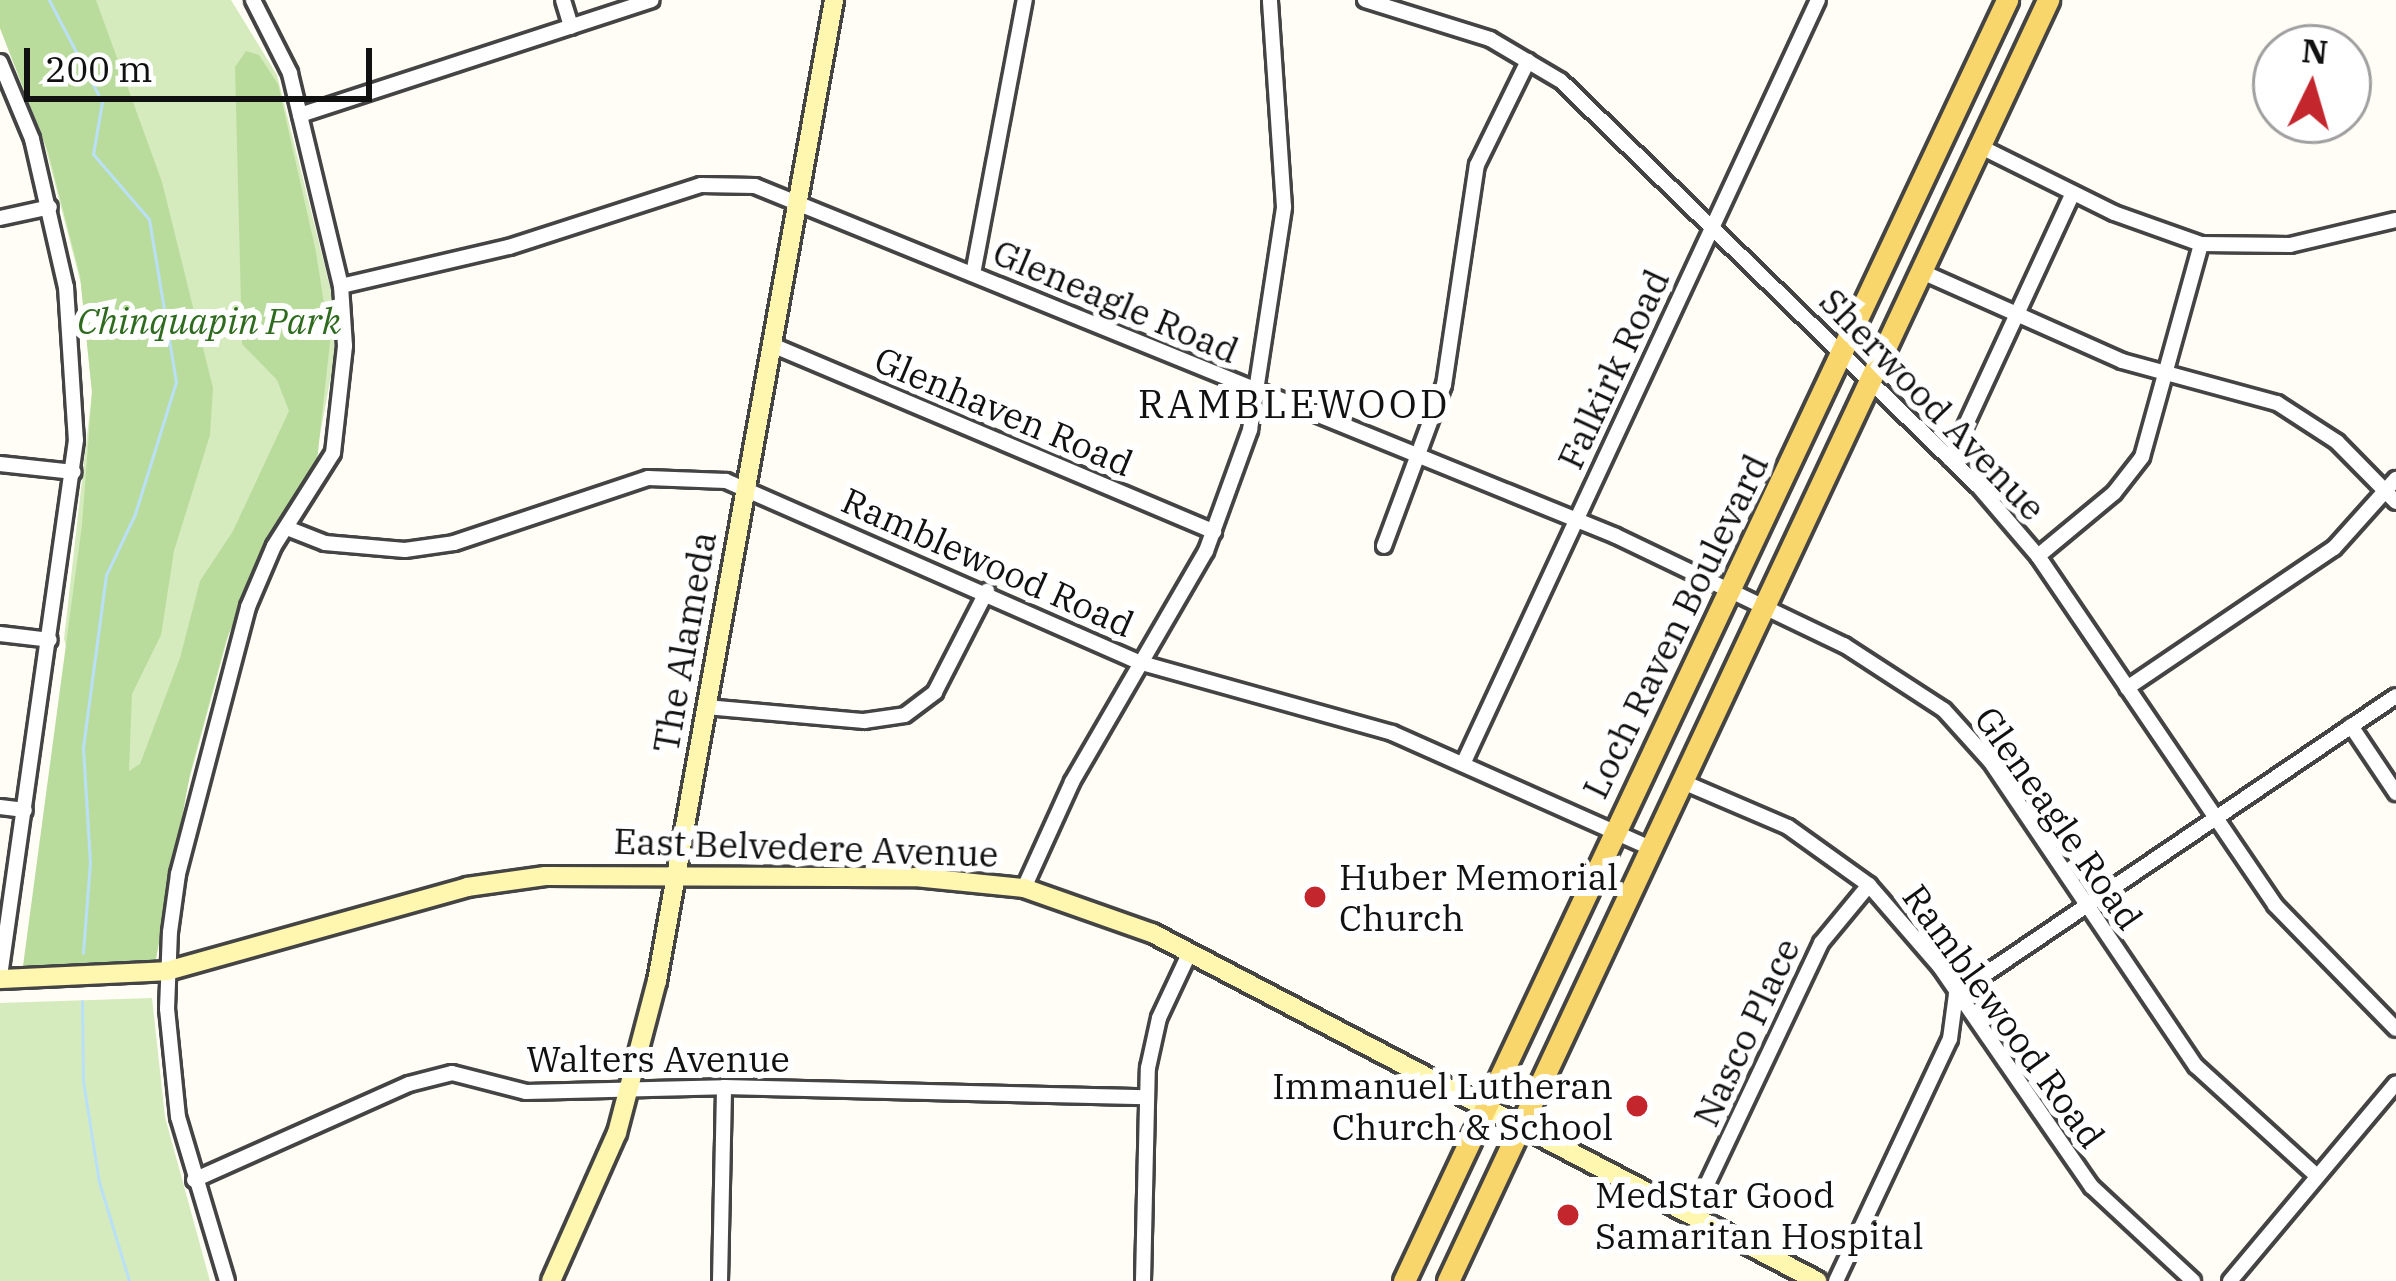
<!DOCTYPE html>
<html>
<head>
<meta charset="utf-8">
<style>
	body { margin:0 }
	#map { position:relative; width:2396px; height:1281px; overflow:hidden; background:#fffdf5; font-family:"IBM Plex Serif",serif }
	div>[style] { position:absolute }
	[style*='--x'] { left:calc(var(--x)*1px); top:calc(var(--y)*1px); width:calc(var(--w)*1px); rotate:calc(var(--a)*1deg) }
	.green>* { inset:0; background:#d5ebbd }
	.forest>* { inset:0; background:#b9dc9c }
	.stream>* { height:3px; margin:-1.5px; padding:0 1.5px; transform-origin:1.5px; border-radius:1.5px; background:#b9e0f7 }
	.roads { filter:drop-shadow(3px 0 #444) drop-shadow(-3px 0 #444) drop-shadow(0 3px #444) drop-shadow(0 -3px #444) }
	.street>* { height:14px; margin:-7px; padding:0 7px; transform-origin:7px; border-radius:7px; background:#fff }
	.secondary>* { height:18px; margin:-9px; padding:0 9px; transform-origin:9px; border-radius:9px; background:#fff6b0 }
	.primary>* { height:21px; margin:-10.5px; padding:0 10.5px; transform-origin:10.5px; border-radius:10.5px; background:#f9d66b }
	.dots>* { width:33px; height:33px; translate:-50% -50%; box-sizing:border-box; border:6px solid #fff; border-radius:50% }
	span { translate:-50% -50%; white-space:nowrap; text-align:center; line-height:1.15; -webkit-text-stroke:12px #fff; paint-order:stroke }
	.street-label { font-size:36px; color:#111 }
	.park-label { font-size:36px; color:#2f6b1f; font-style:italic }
	.poi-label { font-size:36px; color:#111 }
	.left { translate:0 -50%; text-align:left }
	.right { translate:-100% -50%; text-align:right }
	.neighbourhood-label { font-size:39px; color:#111; letter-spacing:3px }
	.north { position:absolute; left:2252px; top:24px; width:120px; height:120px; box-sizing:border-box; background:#fff; border:3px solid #a0a0a0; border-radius:50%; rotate:5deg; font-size:33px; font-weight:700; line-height:48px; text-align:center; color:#111 }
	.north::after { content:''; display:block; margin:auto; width:42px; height:54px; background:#c4262e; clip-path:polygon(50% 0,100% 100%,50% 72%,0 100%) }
	.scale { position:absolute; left:24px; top:48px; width:348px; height:54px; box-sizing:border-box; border:6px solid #111; border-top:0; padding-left:15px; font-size:36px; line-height:42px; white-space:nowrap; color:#111; -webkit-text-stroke:9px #fff; paint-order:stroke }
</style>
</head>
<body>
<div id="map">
	<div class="green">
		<i style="clip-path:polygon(0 0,231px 0,277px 75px,332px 295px,335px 354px,314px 467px,229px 633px,187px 788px,155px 964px,64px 639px,92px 392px,81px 284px,43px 138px,0 28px)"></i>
		<i style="clip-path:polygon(152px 998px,165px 1117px,210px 1281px,0 1281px,0 1003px)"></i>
	</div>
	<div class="forest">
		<i style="clip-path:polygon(0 0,96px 0,162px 182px,213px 388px,210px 435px,174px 551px,161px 635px,132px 694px,129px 771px,140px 764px,180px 658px,200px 581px,233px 531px,289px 411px,277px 380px,242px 344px,235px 67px,246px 51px,259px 55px,278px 84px,316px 252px,330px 342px,317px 461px,257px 563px,226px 641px,190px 774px,155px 964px,23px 966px,82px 525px,92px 392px,80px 276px,48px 152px,0 28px)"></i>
	</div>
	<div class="stream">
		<i style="--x:49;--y:0;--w:115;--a:62.5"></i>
		<i style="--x:102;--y:102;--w:53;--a:99.8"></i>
		<i style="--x:93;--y:154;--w:86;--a:49.3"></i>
		<i style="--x:149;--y:219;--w:165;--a:80.6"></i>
		<i style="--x:176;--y:382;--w:138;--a:107.3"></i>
		<i style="--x:135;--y:514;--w:68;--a:115.4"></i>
		<i style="--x:106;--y:575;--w:175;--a:97.6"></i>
		<i style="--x:83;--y:748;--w:114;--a:86.5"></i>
		<i style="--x:90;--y:862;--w:91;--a:94.4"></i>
		<i style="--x:82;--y:1001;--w:80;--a:89.3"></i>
		<i style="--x:83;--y:1081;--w:102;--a:81"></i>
		<i style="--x:99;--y:1182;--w:103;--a:73.1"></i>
	</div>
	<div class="roads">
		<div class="street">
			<i style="--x:563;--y:0;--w:28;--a:73"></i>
			<i style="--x:1365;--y:0;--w:131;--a:17.3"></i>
			<i style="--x:1490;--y:39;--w:82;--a:30.6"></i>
			<i style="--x:1561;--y:81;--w:583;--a:44.17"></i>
			<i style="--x:1979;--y:487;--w:91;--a:49.5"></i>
			<i style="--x:2038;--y:556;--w:422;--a:55.8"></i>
			<i style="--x:2275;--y:905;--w:173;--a:45.7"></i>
			<i style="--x:0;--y:62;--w:83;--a:67.4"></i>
			<i style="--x:32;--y:139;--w:152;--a:77.1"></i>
			<i style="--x:66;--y:287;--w:153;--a:86.3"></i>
			<i style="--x:76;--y:440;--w:541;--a:98.07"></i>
			<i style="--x:300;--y:115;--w:370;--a:-18.1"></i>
			<i style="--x:1977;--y:145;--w:153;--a:26.4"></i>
			<i style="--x:2114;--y:213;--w:92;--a:19.6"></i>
			<i style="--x:2201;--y:244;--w:89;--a:0.6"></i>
			<i style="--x:2290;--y:245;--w:109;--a:-13.3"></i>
			<i style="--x:0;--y:218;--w:51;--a:-12.4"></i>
			<i style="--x:1920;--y:271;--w:221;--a:24"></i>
			<i style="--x:2122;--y:361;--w:161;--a:15.2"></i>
			<i style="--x:2277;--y:403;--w:72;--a:33"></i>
			<i style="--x:2337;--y:442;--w:84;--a:45.5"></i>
			<i style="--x:973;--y:274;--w:279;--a:-79.3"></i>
			<i style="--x:341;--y:286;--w:172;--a:-13.1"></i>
			<i style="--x:509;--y:247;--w:202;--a:-17.9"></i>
			<i style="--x:701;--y:185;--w:54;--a:1.1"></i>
			<i style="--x:755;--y:186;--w:929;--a:22.12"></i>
			<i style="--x:1616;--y:536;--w:253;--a:25.6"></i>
			<i style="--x:1844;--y:645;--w:119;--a:33"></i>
			<i style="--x:1944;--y:710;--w:69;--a:48"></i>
			<i style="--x:1990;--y:761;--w:368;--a:56"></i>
			<i style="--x:2196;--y:1066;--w:164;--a:42.3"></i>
			<i style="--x:772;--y:345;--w:480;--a:22.9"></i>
			<i style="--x:1950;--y:459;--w:293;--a:-65.2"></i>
			<i style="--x:0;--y:464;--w:74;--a:6.2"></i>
			<i style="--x:287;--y:528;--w:41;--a:21.5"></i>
			<i style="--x:325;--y:543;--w:80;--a:5"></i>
			<i style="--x:405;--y:550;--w:49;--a:-8.1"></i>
			<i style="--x:454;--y:543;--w:205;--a:-18.5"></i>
			<i style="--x:648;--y:478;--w:78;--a:2.2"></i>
			<i style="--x:726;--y:481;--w:450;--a:23.7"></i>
			<i style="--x:1138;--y:662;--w:264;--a:15.6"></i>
			<i style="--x:1392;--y:733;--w:286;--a:24"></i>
			<i style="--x:1384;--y:546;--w:172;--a:-69.6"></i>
			<i style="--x:1444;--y:385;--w:222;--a:-81.5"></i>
			<i style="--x:1477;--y:165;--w:116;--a:-63.9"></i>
			<i style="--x:2038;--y:556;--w:99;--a:-39.7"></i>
			<i style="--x:2114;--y:493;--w:46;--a:-52.1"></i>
			<i style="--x:2142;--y:457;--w:221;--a:-74.5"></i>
			<i style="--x:0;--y:634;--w:50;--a:6.8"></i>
			<i style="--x:2127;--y:688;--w:250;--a:-34.1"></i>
			<i style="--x:2334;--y:548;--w:93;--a:-48.1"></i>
			<i style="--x:706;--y:707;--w:159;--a:5.1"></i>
			<i style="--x:864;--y:721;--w:41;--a:-8.3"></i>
			<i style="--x:905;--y:715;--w:38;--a:-37"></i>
			<i style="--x:935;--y:692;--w:114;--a:-62.8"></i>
			<i style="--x:2351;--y:726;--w:81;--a:56.1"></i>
			<i style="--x:1463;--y:764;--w:842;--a:-65.08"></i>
			<i style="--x:1683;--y:782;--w:114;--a:23.2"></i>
			<i style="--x:1788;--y:827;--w:100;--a:35.6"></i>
			<i style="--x:1869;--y:885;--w:108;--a:49.1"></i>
			<i style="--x:1940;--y:967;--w:267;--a:55.4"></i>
			<i style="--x:2092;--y:1187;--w:138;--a:42.9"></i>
			<i style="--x:0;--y:807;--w:25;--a:7"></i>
			<i style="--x:1024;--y:888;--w:116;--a:-65.6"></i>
			<i style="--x:1072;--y:782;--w:267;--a:-59.9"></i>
			<i style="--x:1206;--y:551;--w:129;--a:-70"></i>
			<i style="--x:1250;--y:430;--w:226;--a:-81.3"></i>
			<i style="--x:1284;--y:207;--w:207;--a:-93.9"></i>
			<i style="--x:194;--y:1180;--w:235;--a:-24.1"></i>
			<i style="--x:409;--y:1084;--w:44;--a:-14.3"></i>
			<i style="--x:452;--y:1073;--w:76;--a:14.4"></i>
			<i style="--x:526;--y:1092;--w:198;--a:-1.4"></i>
			<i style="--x:724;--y:1087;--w:422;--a:1.4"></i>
			<i style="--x:1692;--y:1216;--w:302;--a:-64.7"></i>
			<i style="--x:1821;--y:943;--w:75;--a:-50.4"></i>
			<i style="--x:227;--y:1281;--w:171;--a:-106.6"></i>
			<i style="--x:178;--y:1117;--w:109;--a:-95.8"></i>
			<i style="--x:167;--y:1009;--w:77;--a:-87.8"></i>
			<i style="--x:170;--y:932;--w:59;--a:-82.1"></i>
			<i style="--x:178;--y:874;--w:276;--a:-75.3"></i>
			<i style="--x:248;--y:607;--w:66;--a:-66.9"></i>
			<i style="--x:274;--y:546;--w:110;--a:-57.6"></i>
			<i style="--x:333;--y:453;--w:108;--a:-83.6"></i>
			<i style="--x:345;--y:346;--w:60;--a:-93.8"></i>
			<i style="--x:341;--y:286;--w:219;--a:-103.5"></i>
			<i style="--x:290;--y:73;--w:82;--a:-116.9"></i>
			<i style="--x:720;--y:1281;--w:194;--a:-88.8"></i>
			<i style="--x:1143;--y:1281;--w:213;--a:-88.7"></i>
			<i style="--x:1148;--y:1068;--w:51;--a:-77.6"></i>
			<i style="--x:1159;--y:1018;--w:71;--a:-64.9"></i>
			<i style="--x:1836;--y:1281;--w:268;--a:-64.8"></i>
			<i style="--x:1950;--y:1039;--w:45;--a:-82.4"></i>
			<i style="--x:1956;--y:994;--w:531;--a:-34.11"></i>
			<i style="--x:2230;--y:1281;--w:258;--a:-50"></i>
		</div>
		<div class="secondary">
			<i style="--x:0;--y:979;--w:167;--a:-2.7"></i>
			<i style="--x:167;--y:971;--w:312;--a:-15.6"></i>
			<i style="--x:467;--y:887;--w:79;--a:-8"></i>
			<i style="--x:545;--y:876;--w:370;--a:0.2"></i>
			<i style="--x:915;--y:877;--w:110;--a:5.8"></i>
			<i style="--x:1024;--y:888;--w:136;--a:19.4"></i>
			<i style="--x:1152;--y:933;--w:751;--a:27.62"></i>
			<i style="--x:551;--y:1281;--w:162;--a:-66"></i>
			<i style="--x:617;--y:1133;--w:157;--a:-75.3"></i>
			<i style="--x:657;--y:981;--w:997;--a:-79.77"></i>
		</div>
		<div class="primary">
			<i style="--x:1404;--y:1281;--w:1416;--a:-64.79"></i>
			<i style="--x:1448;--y:1281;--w:1415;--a:-64.9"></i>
		</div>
	</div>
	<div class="dots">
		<i style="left:1315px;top:897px;background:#c4262e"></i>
		<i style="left:1637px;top:1106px;background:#c4262e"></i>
		<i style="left:1568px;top:1215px;background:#c4262e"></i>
	</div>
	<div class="street-label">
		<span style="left:1116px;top:301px;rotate:23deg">Gleneagle Road</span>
		<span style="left:1613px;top:369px;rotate:-65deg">Falkirk Road</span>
		<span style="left:1933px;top:404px;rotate:46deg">Sherwood Avenue</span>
		<span style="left:1004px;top:411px;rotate:23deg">Glenhaven Road</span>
		<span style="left:988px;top:562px;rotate:24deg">Ramblewood Road</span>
		<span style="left:1675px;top:626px;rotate:-64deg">Loch Raven Boulevard</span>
		<span style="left:684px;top:642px;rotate:-80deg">The Alameda</span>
		<span style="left:2059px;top:818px;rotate:55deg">Gleneagle Road</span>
		<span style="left:806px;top:847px;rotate:2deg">East Belvedere Avenue</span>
		<span style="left:2004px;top:1016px;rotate:54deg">Ramblewood Road</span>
		<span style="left:1746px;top:1032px;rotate:-65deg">Nasco Place</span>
		<span style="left:658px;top:1059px">Walters Avenue</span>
	</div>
	<div class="park-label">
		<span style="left:209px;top:321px">Chinquapin Park</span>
	</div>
	<div class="poi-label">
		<span class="left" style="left:1339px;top:897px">Huber Memorial<br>Church</span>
		<span class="right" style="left:1613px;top:1106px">Immanuel Lutheran<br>Church &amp; School</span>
		<span class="left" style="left:1595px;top:1215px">MedStar Good<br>Samaritan Hospital</span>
	</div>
	<div class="neighbourhood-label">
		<span style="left:1294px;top:404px">RAMBLEWOOD</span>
	</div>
	<div class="north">N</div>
	<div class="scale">200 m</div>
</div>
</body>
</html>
